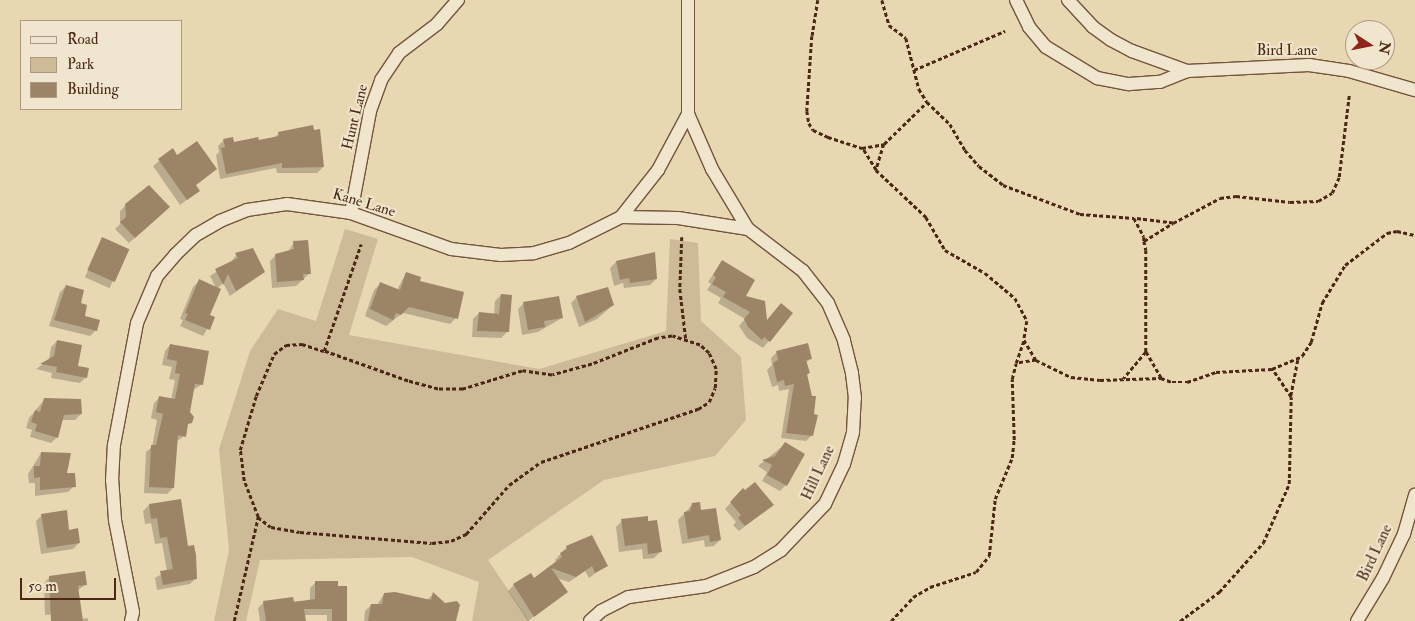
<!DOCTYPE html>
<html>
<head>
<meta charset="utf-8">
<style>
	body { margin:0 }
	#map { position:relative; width:1415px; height:621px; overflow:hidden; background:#e8d8b2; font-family:"IM FELL Double Pica",serif }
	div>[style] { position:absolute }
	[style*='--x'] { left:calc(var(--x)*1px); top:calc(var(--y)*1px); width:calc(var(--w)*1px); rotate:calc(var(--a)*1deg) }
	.green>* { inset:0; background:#cdba97 }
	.shadow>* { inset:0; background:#0003; transform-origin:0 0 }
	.building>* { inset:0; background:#9c8467; transform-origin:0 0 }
	.path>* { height:2.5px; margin-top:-1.25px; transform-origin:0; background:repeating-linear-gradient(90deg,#4a2815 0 4px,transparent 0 6.5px) }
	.roads { filter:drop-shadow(1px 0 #72543c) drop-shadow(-1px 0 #72543c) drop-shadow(0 1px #72543c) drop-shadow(0 -1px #72543c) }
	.minor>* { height:12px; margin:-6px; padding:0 6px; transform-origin:6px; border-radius:6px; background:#f0e6cd }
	span { translate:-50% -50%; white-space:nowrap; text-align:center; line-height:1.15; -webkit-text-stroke:4px #f0e6cd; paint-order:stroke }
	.street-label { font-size:15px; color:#4a2815 }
	.legend { position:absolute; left:20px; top:20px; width:162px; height:90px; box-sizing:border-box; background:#f0e6cd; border:1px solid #ae9a83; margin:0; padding:6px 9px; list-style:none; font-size:15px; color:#4a2815 }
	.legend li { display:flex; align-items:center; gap:10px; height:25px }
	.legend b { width:25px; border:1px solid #ae9a83 }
	.north { position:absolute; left:1345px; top:20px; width:50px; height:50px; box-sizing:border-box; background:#f0e6cd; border:1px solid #ae9a83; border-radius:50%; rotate:101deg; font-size:14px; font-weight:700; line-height:20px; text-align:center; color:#4a2815 }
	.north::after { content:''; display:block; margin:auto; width:18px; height:22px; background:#8f2418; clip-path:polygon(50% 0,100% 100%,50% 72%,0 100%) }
	.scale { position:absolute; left:20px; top:578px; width:96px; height:22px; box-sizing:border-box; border:2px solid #4a2815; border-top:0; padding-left:6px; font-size:15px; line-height:18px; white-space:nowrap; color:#4a2815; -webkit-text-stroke:4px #f0e6cd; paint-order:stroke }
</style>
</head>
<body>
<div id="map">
	<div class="green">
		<i style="clip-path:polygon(345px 229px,378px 239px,349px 335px,539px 369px,666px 331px,670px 239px,698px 243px,701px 321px,741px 357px,746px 420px,715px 456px,604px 480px,488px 560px,529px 621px,472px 621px,479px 582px,412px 557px,260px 560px,246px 621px,214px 621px,229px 550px,219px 449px,250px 351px,278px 309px,316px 321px)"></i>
	</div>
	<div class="shadow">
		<i style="clip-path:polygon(313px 131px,323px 167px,317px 173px,277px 173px,276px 168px,220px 179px,216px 155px,219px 152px,218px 146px,224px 140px,233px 143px,258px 142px,274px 138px,279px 133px)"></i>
		<i style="clip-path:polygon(172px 150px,177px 157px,216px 169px,195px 186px,192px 196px,180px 205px,153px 166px)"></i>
		<i style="clip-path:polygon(126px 205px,163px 213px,129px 243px,115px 229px,120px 224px,120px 211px)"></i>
		<i style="left:102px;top:239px;width:27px;height:42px;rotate:24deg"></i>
		<i style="clip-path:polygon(294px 242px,310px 273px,296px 286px,272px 288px,270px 261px,276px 255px,288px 252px)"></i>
		<i style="clip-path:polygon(236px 255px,264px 272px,230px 296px,223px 283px,217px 289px,208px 316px,214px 318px,203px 336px,180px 326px,183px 320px,180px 319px,193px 287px,199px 281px,216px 288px,210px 276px,231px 262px)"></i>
		<i style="clip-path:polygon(722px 261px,744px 296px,766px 322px,792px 313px,763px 348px,747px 338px,739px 326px,745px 319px,718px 303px,721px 298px,707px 290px,711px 284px,708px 282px)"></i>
		<i style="clip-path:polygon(616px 262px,656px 279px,650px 285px,624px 288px,623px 283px,614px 286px,610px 268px)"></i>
		<i style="clip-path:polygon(406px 273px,456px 318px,450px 324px,403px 313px,386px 326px,365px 316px,374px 290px,380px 284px,397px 290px)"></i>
		<i style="clip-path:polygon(66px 286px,80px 303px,83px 317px,96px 330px,90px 336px,49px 326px,60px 292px)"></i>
		<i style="clip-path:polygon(501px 295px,507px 332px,501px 338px,472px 337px,473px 319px,479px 313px,494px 315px,495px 301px)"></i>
		<i style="clip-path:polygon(577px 297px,613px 305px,597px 319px,579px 327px,571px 303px)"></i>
		<i style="clip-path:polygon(524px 303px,562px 318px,538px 332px,522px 335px,518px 309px)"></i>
		<i style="clip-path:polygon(57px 341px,86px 377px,80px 383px,51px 378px,52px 373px,36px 369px,49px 360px,51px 347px)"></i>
		<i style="clip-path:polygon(170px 345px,201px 385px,193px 390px,184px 436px,176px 442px,173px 488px,167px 494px,144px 493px,146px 452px,152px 447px,157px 420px,151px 418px,154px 403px,160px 397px,171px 400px,175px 380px,169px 379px,172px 367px,162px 365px,165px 351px)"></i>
		<i style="clip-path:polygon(777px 352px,811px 358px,806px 363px,809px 373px,806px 376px,812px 435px,806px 441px,781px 438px,789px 389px,779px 391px,778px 385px,772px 387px,767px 370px,772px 365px,771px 358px)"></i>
		<i style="clip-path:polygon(45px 399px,81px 414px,75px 420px,62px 420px,57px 437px,51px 443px,30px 437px,32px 430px,26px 428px,29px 418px)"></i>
		<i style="clip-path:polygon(785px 444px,786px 485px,780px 491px,762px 481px,767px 472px,758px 466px)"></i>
		<i style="clip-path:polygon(41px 453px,74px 486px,68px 492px,35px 496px,35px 483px,29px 483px,28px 474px)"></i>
		<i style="clip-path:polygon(743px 490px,772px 505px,739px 531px,733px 525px,736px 522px,725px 509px)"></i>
		<i style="clip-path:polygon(693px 504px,720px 540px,714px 546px,705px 547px,704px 540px,682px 544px,678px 520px)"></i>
		<i style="clip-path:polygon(149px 505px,187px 547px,196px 578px,190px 584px,157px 590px,155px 578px,167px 571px,162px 543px,155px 544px,151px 523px,145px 524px,143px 511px)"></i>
		<i style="clip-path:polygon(42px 515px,68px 532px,79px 543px,73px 549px,41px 554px,36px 521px)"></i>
		<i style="clip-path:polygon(622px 521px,660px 552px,654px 558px,643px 559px,642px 549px,619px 552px,616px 527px)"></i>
		<i style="clip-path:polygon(567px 547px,607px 565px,589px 578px,585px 571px,569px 582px,556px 578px,560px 597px,528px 621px,508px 591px,514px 585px,533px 579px,556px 562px,555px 560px)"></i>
		<i style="clip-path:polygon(50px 577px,86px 584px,77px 591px,81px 619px,88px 618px,88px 621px,58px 621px,57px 614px,45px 615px,44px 583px)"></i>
		<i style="clip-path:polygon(316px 582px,346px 621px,327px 621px,327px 615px,303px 615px,304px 621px,260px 621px,258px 608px,264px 602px,310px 601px,310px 588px)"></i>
		<i style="clip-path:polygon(384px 594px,427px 600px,433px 594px,456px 621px,364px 621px,365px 611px,371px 605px,377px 605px)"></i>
	</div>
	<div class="building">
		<i style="clip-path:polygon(313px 125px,314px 130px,320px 129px,324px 167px,282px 168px,282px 163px,226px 174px,221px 148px,225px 147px,223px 139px,233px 137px,234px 142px,258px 137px,259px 140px,279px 136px,278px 132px)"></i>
		<i style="clip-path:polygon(197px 141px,217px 169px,196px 185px,200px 191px,187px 200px,158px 159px,173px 148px,177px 155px)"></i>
		<i style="clip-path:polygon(149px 185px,170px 207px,135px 238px,120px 222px,126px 217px,125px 204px)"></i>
		<i style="left:102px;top:237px;width:30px;height:36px;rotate:24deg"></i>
		<i style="clip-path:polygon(308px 240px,311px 274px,303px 274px,304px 280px,277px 282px,275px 254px,294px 249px,293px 241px)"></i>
		<i style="clip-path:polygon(253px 248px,265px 272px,236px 291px,228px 274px,223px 285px,215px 269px,238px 258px,235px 253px)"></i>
		<i style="clip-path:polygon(655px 252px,657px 279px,630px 283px,629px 278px,620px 280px,616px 261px)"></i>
		<i style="clip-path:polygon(722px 260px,755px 280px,746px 296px,765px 301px,767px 320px,781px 303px,793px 313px,770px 342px,764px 337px,762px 340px,748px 327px,744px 319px,750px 312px,723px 297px,726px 292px,712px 284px,716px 277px,713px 275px)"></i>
		<i style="clip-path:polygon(406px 272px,421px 277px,420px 281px,464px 292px,458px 319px,409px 307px,401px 315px,396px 313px,393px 320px,370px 309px,380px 282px,400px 290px)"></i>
		<i style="clip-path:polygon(199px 279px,221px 289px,210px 315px,215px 317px,210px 330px,185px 320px,188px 314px,185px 313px)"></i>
		<i style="clip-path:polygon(66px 285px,84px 290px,81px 303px,87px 305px,85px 316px,100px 320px,97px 331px,54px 320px)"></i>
		<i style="clip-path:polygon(608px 287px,614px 305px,585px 322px,576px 296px)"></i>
		<i style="clip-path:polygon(501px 294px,512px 295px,509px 332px,477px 331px,479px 312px,499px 314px)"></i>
		<i style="clip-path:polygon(559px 296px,563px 318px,544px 321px,545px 327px,528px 330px,523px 302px)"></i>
		<i style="clip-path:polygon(57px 340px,82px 345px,78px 366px,89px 368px,87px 378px,56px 372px,57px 367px,40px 364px,54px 356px)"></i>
		<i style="clip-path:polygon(808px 343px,812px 359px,806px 360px,810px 373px,807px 374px,812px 396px,816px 396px,814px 414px,818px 415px,813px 436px,786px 433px,794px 384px,785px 386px,784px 380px,777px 382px,773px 363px,778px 360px,776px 351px)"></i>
		<i style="clip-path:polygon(170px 344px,209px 351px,203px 385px,195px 384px,190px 412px,194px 417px,192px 423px,188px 424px,186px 437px,178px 435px,174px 488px,149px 487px,151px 445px,156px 445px,163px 414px,156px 412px,159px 396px,175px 399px,180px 374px,175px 373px,177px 361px,167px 359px)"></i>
		<i style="clip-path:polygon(44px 398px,81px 399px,82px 414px,64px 415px,58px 438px,35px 431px,37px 424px,31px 422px,35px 410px,40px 412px)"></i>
		<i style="clip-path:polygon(785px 442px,805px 454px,787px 486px,767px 475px,772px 465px,762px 460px,775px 456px)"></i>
		<i style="clip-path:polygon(41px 452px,71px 453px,67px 473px,75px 473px,76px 487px,40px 490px,40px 477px,34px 478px,34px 466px,40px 466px)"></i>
		<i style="clip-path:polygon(755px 482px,774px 505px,745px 526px,738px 518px,741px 515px,730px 502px,743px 488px,745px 490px)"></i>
		<i style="clip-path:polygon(181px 499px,188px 546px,194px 545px,196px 555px,197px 579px,163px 585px,160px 571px,173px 569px,167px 537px,160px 538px,157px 518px,151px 519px,149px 504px)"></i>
		<i style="clip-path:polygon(700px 502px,701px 510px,716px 508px,721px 540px,710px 542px,709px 535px,688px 539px,684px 512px,690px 511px,692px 503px)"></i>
		<i style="clip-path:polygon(67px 510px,69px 530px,78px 528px,80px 543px,47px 548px,41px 514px)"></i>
		<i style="clip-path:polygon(648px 516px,648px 521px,657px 520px,662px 552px,648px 554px,647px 543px,625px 546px,621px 519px)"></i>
		<i style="clip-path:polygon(592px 535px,608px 566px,595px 573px,592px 566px,576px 577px,551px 568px,568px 592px,534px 617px,513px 584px,531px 573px,534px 578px,562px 557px,560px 553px,567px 549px,566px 546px)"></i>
		<i style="clip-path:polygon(85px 571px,87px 585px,78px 586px,83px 621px,51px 621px,49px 576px)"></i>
		<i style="clip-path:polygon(315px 581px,338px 581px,338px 586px,347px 586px,347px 621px,332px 621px,332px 609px,304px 609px,306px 621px,266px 621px,263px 601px,293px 597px,294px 602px,315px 599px)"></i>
		<i style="clip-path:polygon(395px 592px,431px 600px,433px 592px,445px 603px,457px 601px,460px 605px,456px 621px,368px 621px,371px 604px,382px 604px,384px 593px)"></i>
	</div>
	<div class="path">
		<i style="--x:818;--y:0;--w:36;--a:99"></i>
		<i style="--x:812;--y:36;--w:75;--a:93.8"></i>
		<i style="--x:807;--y:111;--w:12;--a:81"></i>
		<i style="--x:809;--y:123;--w:8;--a:60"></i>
		<i style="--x:813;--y:130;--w:17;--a:25"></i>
		<i style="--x:828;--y:137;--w:36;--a:18"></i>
		<i style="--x:882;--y:0;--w:26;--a:74"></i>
		<i style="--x:889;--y:25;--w:21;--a:37"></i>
		<i style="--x:906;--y:38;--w:53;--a:75.7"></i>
		<i style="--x:919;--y:89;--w:15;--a:58"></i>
		<i style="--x:914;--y:70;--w:99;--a:-23.2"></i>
		<i style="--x:884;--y:144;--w:27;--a:107"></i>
		<i style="--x:876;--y:170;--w:26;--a:-122"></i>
		<i style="--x:862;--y:148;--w:22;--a:-10"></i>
		<i style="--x:884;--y:144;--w:60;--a:-44.3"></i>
		<i style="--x:927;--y:102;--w:32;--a:44"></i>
		<i style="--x:950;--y:124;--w:30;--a:60"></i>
		<i style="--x:965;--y:150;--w:21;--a:49"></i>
		<i style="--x:979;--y:166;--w:31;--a:38"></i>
		<i style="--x:1003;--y:185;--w:82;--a:20.6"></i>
		<i style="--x:1080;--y:214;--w:54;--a:4.2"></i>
		<i style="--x:876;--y:170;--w:69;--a:43.2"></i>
		<i style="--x:926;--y:217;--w:38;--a:60"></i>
		<i style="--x:945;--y:250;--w:46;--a:29.9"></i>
		<i style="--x:985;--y:273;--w:39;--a:40"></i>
		<i style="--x:1015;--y:298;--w:26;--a:62"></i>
		<i style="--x:1027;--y:321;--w:19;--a:99"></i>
		<i style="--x:1173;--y:223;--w:53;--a:-28"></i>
		<i style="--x:1220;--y:198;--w:16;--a:-7"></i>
		<i style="--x:1236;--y:196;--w:54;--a:6.3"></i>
		<i style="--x:1290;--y:202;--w:28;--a:-2"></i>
		<i style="--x:1318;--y:201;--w:16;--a:-30"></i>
		<i style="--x:1332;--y:193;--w:17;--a:-66"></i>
		<i style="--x:1339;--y:177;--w:83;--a:-83"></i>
		<i style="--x:682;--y:237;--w:52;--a:92.2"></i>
		<i style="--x:680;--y:289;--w:51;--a:83.3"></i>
		<i style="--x:1144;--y:241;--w:34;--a:-32"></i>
		<i style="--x:1173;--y:223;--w:39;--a:-173"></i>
		<i style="--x:1134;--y:218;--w:21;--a:62"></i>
		<i style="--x:1144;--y:237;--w:4;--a:90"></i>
		<i style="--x:1144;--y:241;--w:9;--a:77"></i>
		<i style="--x:1146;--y:250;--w:102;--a:90"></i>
		<i style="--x:1036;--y:360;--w:20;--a:171"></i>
		<i style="--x:1016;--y:363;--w:24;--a:-71"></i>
		<i style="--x:1024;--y:340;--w:23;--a:59"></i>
		<i style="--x:1036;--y:360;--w:39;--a:26"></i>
		<i style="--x:1071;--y:377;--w:29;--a:6"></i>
		<i style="--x:1100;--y:380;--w:61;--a:-1.9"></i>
		<i style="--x:1161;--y:378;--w:30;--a:-120"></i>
		<i style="--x:1146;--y:352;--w:35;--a:130"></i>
		<i style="--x:1298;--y:360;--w:38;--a:101"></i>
		<i style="--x:1291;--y:397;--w:34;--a:-124"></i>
		<i style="--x:1272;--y:369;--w:33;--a:-23"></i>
		<i style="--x:1302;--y:356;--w:17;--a:-57"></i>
		<i style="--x:1311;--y:342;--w:41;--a:-74.2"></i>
		<i style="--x:1322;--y:303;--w:44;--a:-58.8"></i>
		<i style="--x:1345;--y:265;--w:53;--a:-37.3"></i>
		<i style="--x:1387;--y:233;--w:10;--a:-11"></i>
		<i style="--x:1397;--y:231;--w:18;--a:13"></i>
		<i style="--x:1161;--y:378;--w:12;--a:20"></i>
		<i style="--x:1172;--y:382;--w:15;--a:0"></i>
		<i style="--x:1187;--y:382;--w:31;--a:-19"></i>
		<i style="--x:1216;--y:372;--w:56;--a:-3.1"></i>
		<i style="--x:258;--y:517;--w:16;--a:38"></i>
		<i style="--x:271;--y:527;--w:29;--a:10"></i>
		<i style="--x:300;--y:532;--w:132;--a:4.8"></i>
		<i style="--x:432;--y:543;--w:19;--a:-6"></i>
		<i style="--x:451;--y:541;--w:17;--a:-25"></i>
		<i style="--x:466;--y:534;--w:65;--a:-48.7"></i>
		<i style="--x:509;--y:485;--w:39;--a:-36"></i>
		<i style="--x:541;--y:462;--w:166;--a:-18.7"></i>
		<i style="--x:698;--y:409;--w:13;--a:-32"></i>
		<i style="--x:709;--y:402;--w:15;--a:-67"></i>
		<i style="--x:715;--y:388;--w:19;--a:-87"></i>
		<i style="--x:716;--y:369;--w:17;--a:-114"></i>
		<i style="--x:709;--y:353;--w:12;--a:-138"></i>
		<i style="--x:700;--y:345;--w:29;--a:-162"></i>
		<i style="--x:672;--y:336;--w:14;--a:172"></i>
		<i style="--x:658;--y:338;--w:71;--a:158.5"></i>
		<i style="--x:592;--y:364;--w:41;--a:164.6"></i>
		<i style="--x:552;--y:375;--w:30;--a:-172"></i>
		<i style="--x:522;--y:371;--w:62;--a:163"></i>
		<i style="--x:463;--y:389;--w:25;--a:180"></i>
		<i style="--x:438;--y:389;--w:31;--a:-165"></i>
		<i style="--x:408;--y:381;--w:89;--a:-160.3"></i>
		<i style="--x:234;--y:621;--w:107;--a:-77"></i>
		<i style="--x:258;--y:517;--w:39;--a:-111"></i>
		<i style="--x:244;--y:481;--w:31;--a:-97"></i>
		<i style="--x:240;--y:450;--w:56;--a:-73.5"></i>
		<i style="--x:256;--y:396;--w:46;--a:-66.8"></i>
		<i style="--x:274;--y:354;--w:15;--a:-37"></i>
		<i style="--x:286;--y:345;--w:16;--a:-4"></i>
		<i style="--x:302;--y:344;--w:23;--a:18"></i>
		<i style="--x:324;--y:351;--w:113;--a:-70.9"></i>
		<i style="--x:891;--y:621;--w:33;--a:-47"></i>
		<i style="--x:913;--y:597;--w:20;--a:-30"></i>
		<i style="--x:930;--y:587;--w:48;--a:-18.1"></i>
		<i style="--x:976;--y:572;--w:21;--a:-51"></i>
		<i style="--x:989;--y:556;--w:57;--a:-84"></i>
		<i style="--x:995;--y:499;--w:44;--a:-67.5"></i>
		<i style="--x:1012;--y:458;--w:18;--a:-84"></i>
		<i style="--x:1014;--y:440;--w:61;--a:-91.9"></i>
		<i style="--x:1012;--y:379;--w:16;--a:-76"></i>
		<i style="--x:1180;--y:621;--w:49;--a:-36.6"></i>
		<i style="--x:1219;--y:592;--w:66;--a:-48.1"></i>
		<i style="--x:1263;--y:543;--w:64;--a:-66.2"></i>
		<i style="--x:1289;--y:484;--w:87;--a:-88.7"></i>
	</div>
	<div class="roads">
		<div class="minor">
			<i style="--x:1016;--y:0;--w:30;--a:64"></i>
			<i style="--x:1029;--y:27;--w:26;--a:50"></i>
			<i style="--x:1046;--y:47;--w:60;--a:31.3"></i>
			<i style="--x:1097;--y:78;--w:33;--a:11"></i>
			<i style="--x:1129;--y:84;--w:31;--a:-4"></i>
			<i style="--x:1160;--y:82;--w:29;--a:-22"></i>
			<i style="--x:1068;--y:0;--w:37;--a:47"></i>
			<i style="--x:1093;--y:27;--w:22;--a:36"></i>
			<i style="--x:1111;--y:40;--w:24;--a:28"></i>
			<i style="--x:1132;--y:51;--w:59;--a:20"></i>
			<i style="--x:1187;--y:71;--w:122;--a:-2.8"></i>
			<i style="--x:1309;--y:65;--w:40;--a:8.5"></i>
			<i style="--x:1349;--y:71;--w:69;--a:16.1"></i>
			<i style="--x:351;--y:213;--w:104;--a:-79.4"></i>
			<i style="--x:370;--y:111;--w:33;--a:-70"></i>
			<i style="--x:381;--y:80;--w:32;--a:-56"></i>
			<i style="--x:399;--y:53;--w:48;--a:-37.3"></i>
			<i style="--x:437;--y:24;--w:32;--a:-49"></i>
			<i style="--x:621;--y:217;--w:57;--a:1"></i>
			<i style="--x:678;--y:218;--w:71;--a:8.9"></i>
			<i style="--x:131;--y:621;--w:9;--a:-77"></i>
			<i style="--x:133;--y:612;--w:94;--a:-101.1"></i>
			<i style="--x:115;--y:520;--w:39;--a:-94"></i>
			<i style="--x:112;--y:481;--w:36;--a:-87"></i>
			<i style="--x:114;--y:445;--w:124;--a:-79.3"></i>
			<i style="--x:137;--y:323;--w:51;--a:-66.9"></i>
			<i style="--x:157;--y:276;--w:28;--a:-49"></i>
			<i style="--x:175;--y:255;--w:29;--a:-44"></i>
			<i style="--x:196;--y:235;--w:28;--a:-30"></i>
			<i style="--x:220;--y:221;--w:29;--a:-22"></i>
			<i style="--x:247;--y:210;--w:40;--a:-8.5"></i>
			<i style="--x:287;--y:204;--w:65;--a:8"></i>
			<i style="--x:351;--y:213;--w:106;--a:19.8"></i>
			<i style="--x:451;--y:249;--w:50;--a:6.8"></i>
			<i style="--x:501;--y:255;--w:33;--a:-3"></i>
			<i style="--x:534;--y:253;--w:36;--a:-16"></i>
			<i style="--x:569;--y:243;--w:58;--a:-26.6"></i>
			<i style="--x:621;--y:217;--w:60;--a:-51.8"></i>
			<i style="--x:658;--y:170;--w:64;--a:-61.8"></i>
			<i style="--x:688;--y:114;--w:114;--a:-90"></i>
			<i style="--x:590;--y:621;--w:15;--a:-42"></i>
			<i style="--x:601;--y:611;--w:31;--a:-27"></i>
			<i style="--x:629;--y:597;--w:78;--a:-8.1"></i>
			<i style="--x:706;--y:586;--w:52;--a:-21.6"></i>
			<i style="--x:754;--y:567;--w:32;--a:-32"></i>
			<i style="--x:781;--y:550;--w:64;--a:-46.3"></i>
			<i style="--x:825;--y:504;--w:44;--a:-64.6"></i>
			<i style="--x:844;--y:464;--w:33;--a:-74"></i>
			<i style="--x:853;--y:432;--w:34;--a:-87"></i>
			<i style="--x:855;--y:398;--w:25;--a:-97"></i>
			<i style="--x:852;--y:373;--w:34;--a:-104"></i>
			<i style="--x:844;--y:340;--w:40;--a:-113.4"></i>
			<i style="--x:828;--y:303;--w:41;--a:-128"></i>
			<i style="--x:803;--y:271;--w:69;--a:-142.6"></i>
			<i style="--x:748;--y:229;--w:70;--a:-121"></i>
			<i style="--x:712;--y:169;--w:60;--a:-113.6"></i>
			<i style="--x:1357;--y:621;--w:50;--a:-58.8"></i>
			<i style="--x:1383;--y:578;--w:49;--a:-64.5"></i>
			<i style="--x:1404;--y:534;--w:41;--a:-74.2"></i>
		</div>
	</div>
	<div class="street-label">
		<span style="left:1287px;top:51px">Bird Lane</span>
		<span style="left:355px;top:117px;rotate:-76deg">Hunt Lane</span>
		<span style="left:364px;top:203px;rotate:17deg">Kane Lane</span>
		<span style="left:818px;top:473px;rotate:-65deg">Hill Lane</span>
		<span style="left:1375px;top:553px;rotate:-65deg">Bird Lane</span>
	</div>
	<ul class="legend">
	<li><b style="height:6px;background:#f0e6cd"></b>Road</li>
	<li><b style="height:14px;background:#cdba97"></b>Park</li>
	<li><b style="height:14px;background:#9c8467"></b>Building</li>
	</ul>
	<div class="north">N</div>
	<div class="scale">50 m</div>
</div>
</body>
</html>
